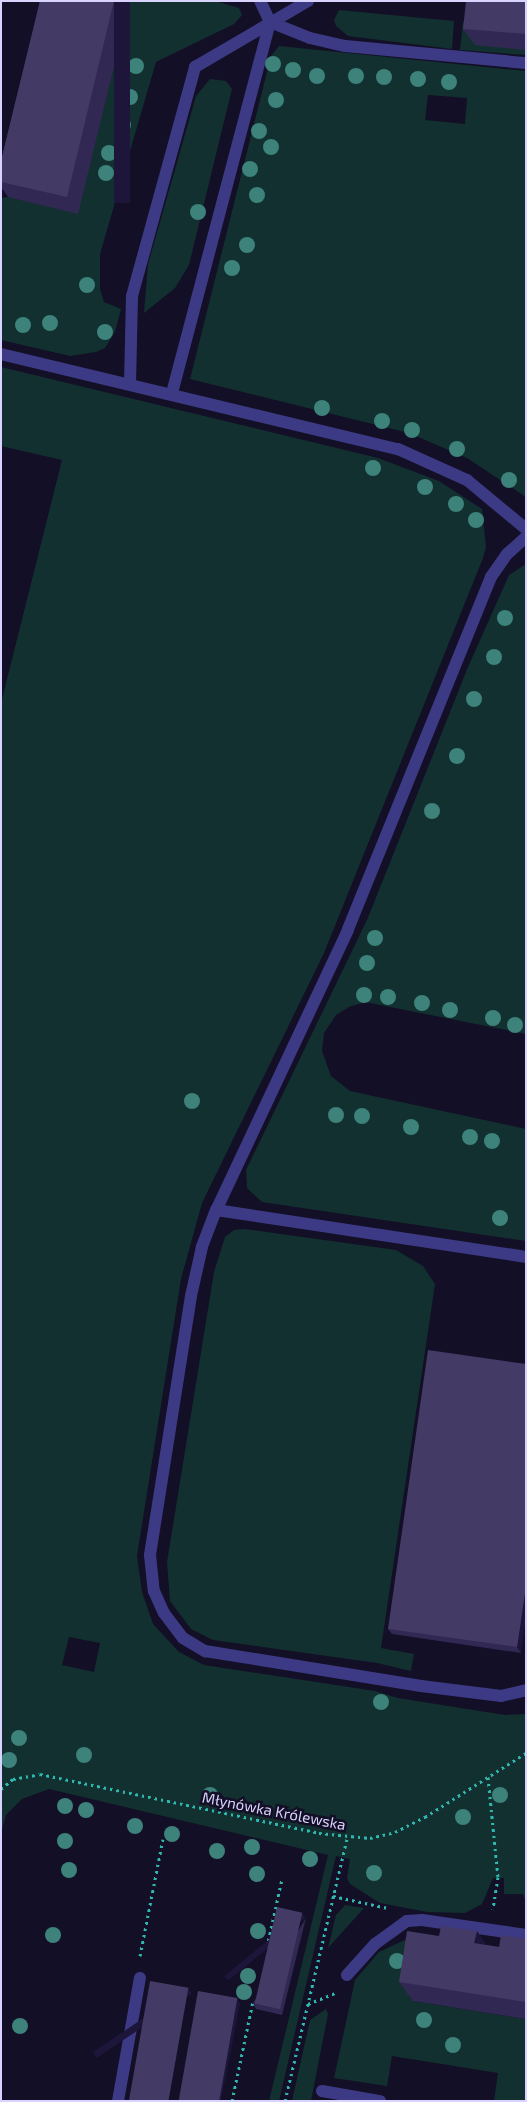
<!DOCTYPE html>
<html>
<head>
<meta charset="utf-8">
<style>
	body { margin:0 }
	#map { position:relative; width:527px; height:2102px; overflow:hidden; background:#130f26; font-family:"Exo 2",sans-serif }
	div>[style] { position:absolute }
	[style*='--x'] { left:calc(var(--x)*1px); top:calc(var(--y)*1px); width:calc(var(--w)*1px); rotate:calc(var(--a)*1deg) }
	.green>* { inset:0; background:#12302f }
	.path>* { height:3px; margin-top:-1.5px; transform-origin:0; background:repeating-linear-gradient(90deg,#2fb8b0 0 2.5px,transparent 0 6.5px) }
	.lane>* { height:12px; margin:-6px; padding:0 6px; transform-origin:6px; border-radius:6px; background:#3d3a85 }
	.trees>* { width:16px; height:16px; margin:-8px; border-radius:50%; background:#3d827b }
	.wall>* { inset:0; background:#312854 }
	.shaded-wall>* { inset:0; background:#1d163a; transform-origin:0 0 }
	.building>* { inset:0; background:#433a66; transform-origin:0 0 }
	span { translate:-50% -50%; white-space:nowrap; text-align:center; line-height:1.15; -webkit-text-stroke:5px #130f26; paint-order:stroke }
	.street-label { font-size:15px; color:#d9d4ff }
	.frame { position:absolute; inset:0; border:2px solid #d9d4ff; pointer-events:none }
</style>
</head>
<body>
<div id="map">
	<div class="green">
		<i style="clip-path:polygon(130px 1px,215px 1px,239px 8px,242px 15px,234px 24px,156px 62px,100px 254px,100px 289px,104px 302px,121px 309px,115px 332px,105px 348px,96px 352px,70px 356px,1px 340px,1px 198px,8px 197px)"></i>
		<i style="clip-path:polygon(339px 10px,454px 21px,452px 49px,348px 36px,336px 26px,334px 20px)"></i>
		<i style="clip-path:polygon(463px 22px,477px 23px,526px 50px,526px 55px,460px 50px)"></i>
		<i style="clip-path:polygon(evenodd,279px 46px,526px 71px,526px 497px,467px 458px,409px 433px,190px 379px,271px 56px,279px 46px,428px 95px,467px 98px,465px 124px,425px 120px,428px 95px)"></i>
		<i style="clip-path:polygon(210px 79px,226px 81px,232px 89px,189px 265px,175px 288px,144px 313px,148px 264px,196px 96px)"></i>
		<i style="clip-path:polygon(evenodd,1px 367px,378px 458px,439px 481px,482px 509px,486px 547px,483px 558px,324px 953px,202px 1203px,181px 1279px,137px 1556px,142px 1592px,153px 1624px,179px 1652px,204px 1665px,375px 1691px,398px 1698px,505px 1715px,526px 1714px,526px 1902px,523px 1894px,504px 1894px,504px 1878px,493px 1878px,482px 1904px,465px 1913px,427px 1912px,380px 1903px,350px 1884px,347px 1878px,350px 1859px,336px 1856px,279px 2101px,269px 2101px,328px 1855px,49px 1789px,22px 1799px,6px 1815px,1px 1833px,1px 703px,62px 460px,1px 446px,1px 367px,69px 1637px,100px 1643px,94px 1672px,62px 1665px,69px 1637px)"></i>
		<i style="clip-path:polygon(526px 564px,526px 1034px,365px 1002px,349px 1007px,336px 1015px,324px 1033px,322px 1051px,331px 1076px,350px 1091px,526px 1129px,526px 1241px,262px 1202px,247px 1188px,246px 1170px,367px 920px,468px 667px,505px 584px,509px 575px)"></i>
		<i style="clip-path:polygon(245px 1229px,396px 1250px,423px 1266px,435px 1284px,381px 1648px,414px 1654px,411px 1671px,377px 1663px,213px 1640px,191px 1629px,170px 1601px,167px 1562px,214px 1272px,225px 1237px,234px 1230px)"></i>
		<i style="clip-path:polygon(345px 1905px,364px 1908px,328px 1948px,336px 1915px)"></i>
		<i style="clip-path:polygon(409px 1938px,413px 2001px,526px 2019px,526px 2101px,494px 2101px,498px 2073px,392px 2056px,387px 2086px,334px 2078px,355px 1980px,379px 1952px)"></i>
		<i style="clip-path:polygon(326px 2009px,328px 2014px,311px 2101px,292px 2101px,310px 2020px)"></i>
	</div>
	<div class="path">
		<i style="--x:488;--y:1777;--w:100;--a:84.3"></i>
		<i style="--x:498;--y:1877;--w:33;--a:99"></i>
		<i style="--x:1;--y:1789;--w:16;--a:-40"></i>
		<i style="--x:13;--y:1779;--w:27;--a:-10"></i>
		<i style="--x:40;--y:1774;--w:285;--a:11.9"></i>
		<i style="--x:319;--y:1833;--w:51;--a:5.6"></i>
		<i style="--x:370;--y:1838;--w:26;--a:-13"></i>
		<i style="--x:395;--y:1832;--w:34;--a:-27"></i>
		<i style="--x:425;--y:1817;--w:120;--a:-32.4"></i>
		<i style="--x:333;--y:1896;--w:56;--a:12.3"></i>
		<i style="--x:267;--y:1947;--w:70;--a:-77.6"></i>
		<i style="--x:140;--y:1956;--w:119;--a:-78.9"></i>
		<i style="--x:308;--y:2004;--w:31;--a:-22"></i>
		<i style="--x:232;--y:2101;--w:102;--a:-78.1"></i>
		<i style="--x:285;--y:2101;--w:270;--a:-76.7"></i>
	</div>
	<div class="lane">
		<i style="--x:270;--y:22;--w:43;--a:21.8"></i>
		<i style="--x:310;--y:38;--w:36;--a:13"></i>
		<i style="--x:345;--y:46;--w:182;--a:5.4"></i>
		<i style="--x:1;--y:354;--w:408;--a:13.5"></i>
		<i style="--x:398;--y:449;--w:76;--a:24.2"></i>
		<i style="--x:467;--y:480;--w:77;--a:39.7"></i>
		<i style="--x:130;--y:384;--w:88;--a:-88.7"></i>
		<i style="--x:132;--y:296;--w:238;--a:-74.6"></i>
		<i style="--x:195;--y:67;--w:131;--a:-30.3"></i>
		<i style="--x:172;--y:393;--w:384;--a:-75.2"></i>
		<i style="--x:270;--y:22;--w:23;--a:-115"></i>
		<i style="--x:526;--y:537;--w:25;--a:138"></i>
		<i style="--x:507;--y:554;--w:28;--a:125"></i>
		<i style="--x:491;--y:577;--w:381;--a:112.1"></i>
		<i style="--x:348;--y:930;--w:310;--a:115.2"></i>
		<i style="--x:216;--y:1210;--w:40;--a:111"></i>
		<i style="--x:202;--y:1247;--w:50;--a:102.7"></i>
		<i style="--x:191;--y:1296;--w:262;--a:99"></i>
		<i style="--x:150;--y:1555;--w:36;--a:84"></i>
		<i style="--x:154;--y:1591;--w:24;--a:66"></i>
		<i style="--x:164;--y:1613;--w:31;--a:53"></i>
		<i style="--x:183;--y:1638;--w:26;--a:31"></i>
		<i style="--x:205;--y:1651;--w:219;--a:9.2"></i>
		<i style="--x:421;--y:1686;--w:81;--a:7.1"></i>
		<i style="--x:501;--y:1696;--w:26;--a:-13"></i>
		<i style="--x:216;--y:1210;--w:314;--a:8.6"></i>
		<i style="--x:347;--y:1975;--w:42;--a:-47.9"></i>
		<i style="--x:375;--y:1944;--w:39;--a:-36"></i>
		<i style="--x:407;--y:1921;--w:15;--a:-4"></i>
		<i style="--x:422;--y:1920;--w:105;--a:8.2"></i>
		<i style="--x:322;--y:2091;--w:59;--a:9.8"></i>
		<i style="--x:118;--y:2101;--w:125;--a:-79.9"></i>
	</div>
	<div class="trees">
		<i style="left:273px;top:64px"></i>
		<i style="left:136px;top:66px"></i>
		<i style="left:293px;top:70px"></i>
		<i style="left:317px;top:76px"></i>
		<i style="left:356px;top:76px"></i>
		<i style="left:384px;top:77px"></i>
		<i style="left:418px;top:79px"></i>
		<i style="left:449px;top:82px"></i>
		<i style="left:130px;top:97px"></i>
		<i style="left:276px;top:100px"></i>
		<i style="left:123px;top:125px"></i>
		<i style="left:259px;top:131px"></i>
		<i style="left:271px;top:147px"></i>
		<i style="left:109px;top:153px"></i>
		<i style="left:250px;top:169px"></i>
		<i style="left:106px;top:173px"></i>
		<i style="left:257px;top:195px"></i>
		<i style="left:198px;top:212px"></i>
		<i style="left:247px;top:245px"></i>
		<i style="left:232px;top:268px"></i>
		<i style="left:87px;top:285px"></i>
		<i style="left:50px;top:323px"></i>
		<i style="left:23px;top:325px"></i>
		<i style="left:105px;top:332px"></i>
		<i style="left:322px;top:408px"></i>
		<i style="left:382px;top:421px"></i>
		<i style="left:412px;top:430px"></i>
		<i style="left:457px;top:449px"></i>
		<i style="left:373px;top:468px"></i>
		<i style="left:509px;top:480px"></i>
		<i style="left:425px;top:487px"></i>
		<i style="left:456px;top:504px"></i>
		<i style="left:476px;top:520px"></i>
		<i style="left:505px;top:618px"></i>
		<i style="left:494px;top:657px"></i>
		<i style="left:474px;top:699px"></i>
		<i style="left:457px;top:756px"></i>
		<i style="left:432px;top:811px"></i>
		<i style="left:375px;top:938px"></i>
		<i style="left:367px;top:963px"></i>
		<i style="left:364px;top:995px"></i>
		<i style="left:388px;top:997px"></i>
		<i style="left:422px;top:1003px"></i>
		<i style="left:450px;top:1010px"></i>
		<i style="left:493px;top:1018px"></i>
		<i style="left:515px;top:1025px"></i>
		<i style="left:192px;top:1101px"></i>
		<i style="left:336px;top:1115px"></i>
		<i style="left:362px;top:1116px"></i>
		<i style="left:411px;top:1127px"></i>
		<i style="left:470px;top:1137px"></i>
		<i style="left:492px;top:1141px"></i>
		<i style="left:500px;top:1218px"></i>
		<i style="left:381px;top:1702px"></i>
		<i style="left:19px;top:1738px"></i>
		<i style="left:84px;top:1755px"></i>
		<i style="left:9px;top:1760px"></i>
		<i style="left:210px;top:1795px"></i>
		<i style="left:500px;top:1795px"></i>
		<i style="left:65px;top:1806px"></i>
		<i style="left:86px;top:1810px"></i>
		<i style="left:463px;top:1817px"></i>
		<i style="left:135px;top:1826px"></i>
		<i style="left:172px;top:1834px"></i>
		<i style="left:65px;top:1841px"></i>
		<i style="left:252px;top:1847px"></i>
		<i style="left:217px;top:1851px"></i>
		<i style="left:310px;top:1859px"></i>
		<i style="left:69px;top:1870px"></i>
		<i style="left:374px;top:1873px"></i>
		<i style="left:257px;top:1874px"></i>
		<i style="left:258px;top:1931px"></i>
		<i style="left:53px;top:1935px"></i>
		<i style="left:397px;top:1961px"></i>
		<i style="left:248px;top:1976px"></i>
		<i style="left:244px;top:1992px"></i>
		<i style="left:424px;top:2020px"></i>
		<i style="left:20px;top:2026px"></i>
		<i style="left:453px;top:2045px"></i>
	</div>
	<div class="wall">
		<i style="clip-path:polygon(40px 1px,130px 1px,78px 214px,8px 197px,1px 187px,1px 161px)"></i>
		<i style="clip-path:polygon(526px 1px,526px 50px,475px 45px,463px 29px)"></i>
		<i style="clip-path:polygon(526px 1364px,521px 1653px,392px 1634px,388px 1629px)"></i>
		<i style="clip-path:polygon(306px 1918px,282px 2015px,256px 2009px,253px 2003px)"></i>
		<i style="clip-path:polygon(477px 1931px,486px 1945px,499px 1947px,526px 1939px,526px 2019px,413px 2001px,399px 1982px,439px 1936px)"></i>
	</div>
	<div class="shaded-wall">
		<i style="left:114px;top:1px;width:16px;height:202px"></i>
		<i style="clip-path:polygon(526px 1587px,526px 1619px,521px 1653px,517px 1647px)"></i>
		<i style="left:302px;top:1913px;width:6px;height:100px;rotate:51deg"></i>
		<i style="clip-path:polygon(477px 1931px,490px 1951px,474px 1943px)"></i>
		<i style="left:188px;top:1988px;width:7px;height:115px;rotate:56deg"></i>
		<i style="clip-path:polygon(237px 1998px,240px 2004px,221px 2101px,216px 2101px)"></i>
	</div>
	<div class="building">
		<i style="clip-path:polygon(40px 1px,114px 1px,67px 197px,1px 182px,1px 161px)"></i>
		<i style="clip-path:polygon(466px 1px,526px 1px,526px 34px,463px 29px)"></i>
		<i style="clip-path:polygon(428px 1350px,526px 1364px,526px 1587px,517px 1647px,388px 1629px)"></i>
		<i style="left:277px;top:1907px;width:26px;height:99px;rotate:13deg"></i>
		<i style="clip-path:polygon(441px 1926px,477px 1931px,474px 1943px,499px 1947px,501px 1935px,526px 1939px,526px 2002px,399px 1982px,407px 1931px,439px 1936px)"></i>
		<i style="left:150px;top:1981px;width:39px;height:122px;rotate:10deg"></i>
		<i style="left:198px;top:1991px;width:40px;height:112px;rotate:10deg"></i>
	</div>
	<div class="street-label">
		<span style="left:274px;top:1811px;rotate:11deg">Młynówka Królewska</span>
	</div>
	<div class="frame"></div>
</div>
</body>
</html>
